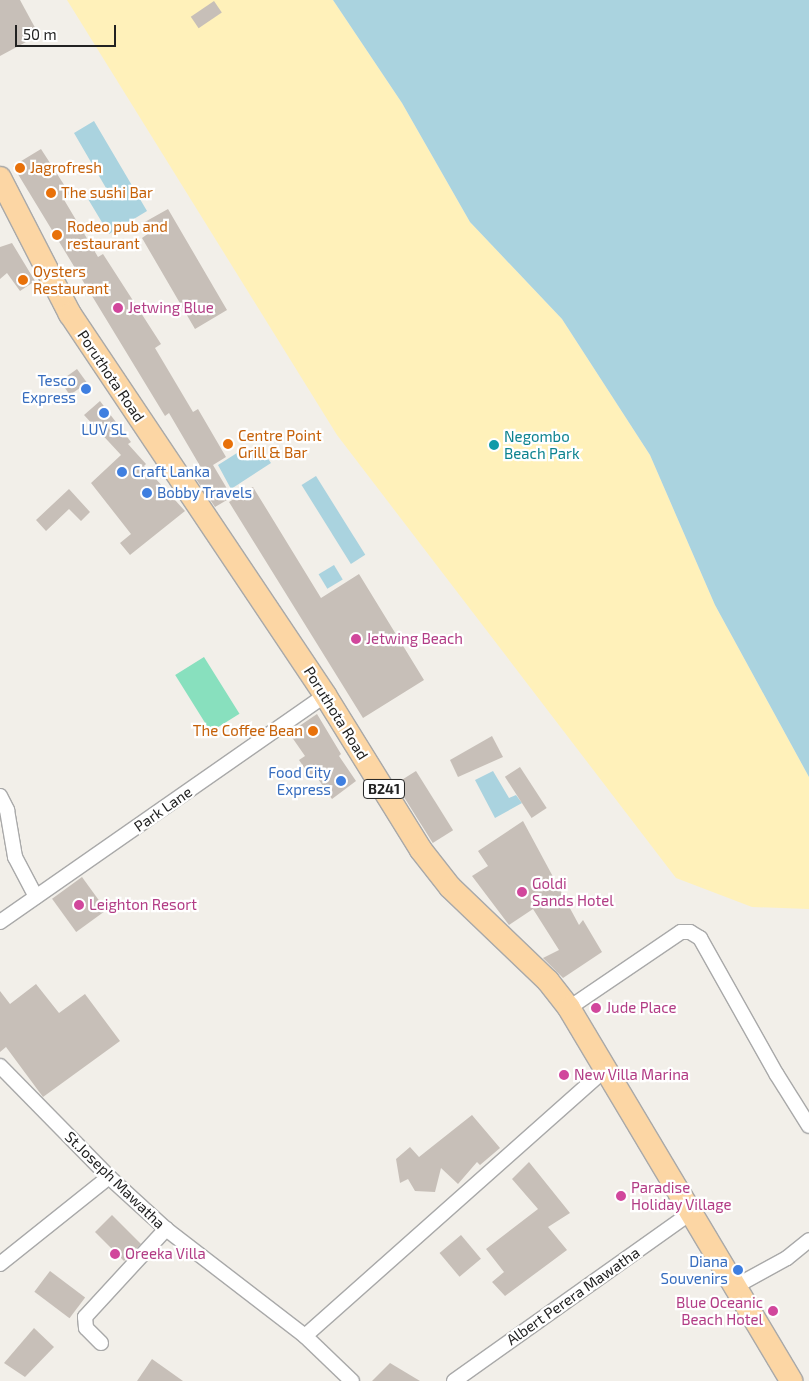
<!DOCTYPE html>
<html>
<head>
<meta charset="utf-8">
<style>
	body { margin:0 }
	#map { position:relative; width:809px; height:1381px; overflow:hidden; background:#f2efe9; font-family:"Exo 2",sans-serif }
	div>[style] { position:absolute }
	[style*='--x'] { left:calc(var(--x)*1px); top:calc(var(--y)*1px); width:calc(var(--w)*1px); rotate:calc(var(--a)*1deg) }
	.sand>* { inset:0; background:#fff1ba }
	.pitch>* { inset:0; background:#88e0be; transform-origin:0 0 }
	.water>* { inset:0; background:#aad3df; transform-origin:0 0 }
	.building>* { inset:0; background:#c7bfb8; transform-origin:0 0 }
	.roads { filter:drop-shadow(1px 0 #a9a9a9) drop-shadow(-1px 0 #a9a9a9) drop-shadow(0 1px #a9a9a9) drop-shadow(0 -1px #a9a9a9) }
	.street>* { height:14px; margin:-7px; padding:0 7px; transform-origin:7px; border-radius:7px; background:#fff }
	.primary>* { height:22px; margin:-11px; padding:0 11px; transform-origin:11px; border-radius:11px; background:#fcd6a4 }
	.dots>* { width:14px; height:14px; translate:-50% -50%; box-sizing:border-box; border:2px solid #fff; border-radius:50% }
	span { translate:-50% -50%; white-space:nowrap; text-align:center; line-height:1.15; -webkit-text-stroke:4.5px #fff; paint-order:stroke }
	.shield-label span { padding:1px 4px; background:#fff; border:1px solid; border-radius:4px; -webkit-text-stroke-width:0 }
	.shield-label { font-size:14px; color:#222; font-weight:700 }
	.food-label { font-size:15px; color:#c56008 }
	.left { translate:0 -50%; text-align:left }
	.right { translate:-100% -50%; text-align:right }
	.hotel-label { font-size:15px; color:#b23c85 }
	.street-label { font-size:15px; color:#222 }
	.shop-label { font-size:15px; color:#366cbe }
	.culture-label { font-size:15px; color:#0d838f }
	.scale { position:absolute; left:15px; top:25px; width:101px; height:22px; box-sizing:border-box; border:2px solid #222; border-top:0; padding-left:6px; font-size:15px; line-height:18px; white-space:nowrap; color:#222; -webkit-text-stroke:4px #fff; paint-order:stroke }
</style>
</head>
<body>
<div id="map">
	<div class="sand">
		<i style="clip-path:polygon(67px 0,333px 0,402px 103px,470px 222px,562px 319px,650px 455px,715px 605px,809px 777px,809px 909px,752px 907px,676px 878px,337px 435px)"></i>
	</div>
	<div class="pitch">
		<i style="left:204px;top:657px;width:67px;height:34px;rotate:58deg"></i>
	</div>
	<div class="water">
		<i style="clip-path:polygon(333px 0,809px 0,809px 777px,715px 605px,650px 455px,562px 319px,470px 222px,402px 103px)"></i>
		<i style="clip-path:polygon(94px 121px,147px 211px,109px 234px,88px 199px,106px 188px,74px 133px)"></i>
		<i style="clip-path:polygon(261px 448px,271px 463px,231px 489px,218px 465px,237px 453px,242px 459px)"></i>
		<i style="left:316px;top:476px;width:93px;height:17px;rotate:58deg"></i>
		<i style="left:334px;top:565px;width:17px;height:18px;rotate:59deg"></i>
		<i style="clip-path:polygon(493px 771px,509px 798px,516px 795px,522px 803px,495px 818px,475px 780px)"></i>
	</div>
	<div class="building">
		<i style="clip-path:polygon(0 0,20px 0,39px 35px,0 56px)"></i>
		<i style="left:214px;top:1px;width:14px;height:28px;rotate:56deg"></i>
		<i style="clip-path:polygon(41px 149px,70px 194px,63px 198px,98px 257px,103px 254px,161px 344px,155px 348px,193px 412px,198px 409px,226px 457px,213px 465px,232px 497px,215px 507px,194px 476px,203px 471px,169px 413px,165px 416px,13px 166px)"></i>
		<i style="clip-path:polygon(168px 209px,227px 310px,195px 329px,142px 238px,149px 233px,143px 223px)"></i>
		<i style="clip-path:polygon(12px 243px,35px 281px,20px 291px,7px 273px,0 279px,0 247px)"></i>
		<i style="left:77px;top:369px;width:17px;height:21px;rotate:54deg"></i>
		<i style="clip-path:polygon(100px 401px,131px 442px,128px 444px,146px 464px,144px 466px,185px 511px,130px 555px,120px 543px,131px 534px,91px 483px,121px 455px,84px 415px)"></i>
		<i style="clip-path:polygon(253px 487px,321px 598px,359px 574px,424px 680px,363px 718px,229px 502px)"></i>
		<i style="clip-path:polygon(69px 489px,90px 512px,81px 521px,69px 509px,46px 531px,36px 520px)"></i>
		<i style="clip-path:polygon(317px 714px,341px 754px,339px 756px,356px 781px,332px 799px,314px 773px,310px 776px,299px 760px,305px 756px,289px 733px)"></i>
		<i style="clip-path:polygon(492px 736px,503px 757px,458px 777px,450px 760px)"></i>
		<i style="left:520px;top:767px;width:49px;height:18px;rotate:57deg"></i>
		<i style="left:416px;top:771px;width:70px;height:24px;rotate:58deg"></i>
		<i style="clip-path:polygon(523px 821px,579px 925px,583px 920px,602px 952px,563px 978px,543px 958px,559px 950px,533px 909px,509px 925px,472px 876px,488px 866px,478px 851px)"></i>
		<i style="left:82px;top:877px;width:41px;height:37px;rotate:54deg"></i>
		<i style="clip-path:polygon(36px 984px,59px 1013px,85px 994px,120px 1041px,43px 1097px,6px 1047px,0 1052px,0 991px,10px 1004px)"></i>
		<i style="clip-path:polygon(472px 1115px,500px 1148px,480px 1165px,477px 1162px,458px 1184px,441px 1168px,435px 1192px,415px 1191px,408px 1179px,400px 1183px,396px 1159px,410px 1147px,419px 1157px)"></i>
		<i style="clip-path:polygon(529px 1162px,570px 1213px,548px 1227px,567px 1250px,505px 1296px,492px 1282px,504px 1272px,486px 1249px,538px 1209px,512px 1179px)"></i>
		<i style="left:112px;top:1215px;width:41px;height:24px;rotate:45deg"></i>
		<i style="left:461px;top:1235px;width:31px;height:28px;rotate:50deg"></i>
		<i style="left:50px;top:1271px;width:44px;height:26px;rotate:37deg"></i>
		<i style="clip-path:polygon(34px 1328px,54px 1347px,25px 1377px,4px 1363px)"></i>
		<i style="clip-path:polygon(152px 1359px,183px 1381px,137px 1381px)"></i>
		<i style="clip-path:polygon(390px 1363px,420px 1381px,372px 1381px)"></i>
	</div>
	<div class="roads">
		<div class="street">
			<i style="--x:0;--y:796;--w:16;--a:63"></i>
			<i style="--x:7;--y:810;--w:48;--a:80.3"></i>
			<i style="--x:15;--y:857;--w:45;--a:62.3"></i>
			<i style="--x:0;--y:922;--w:396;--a:-34.9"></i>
			<i style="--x:569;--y:1008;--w:135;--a:-34.2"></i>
			<i style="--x:681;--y:932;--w:9;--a:0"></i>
			<i style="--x:690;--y:932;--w:12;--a:31"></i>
			<i style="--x:700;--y:938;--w:157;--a:60.7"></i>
			<i style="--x:777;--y:1075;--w:60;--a:57.9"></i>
			<i style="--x:0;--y:1066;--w:156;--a:45.5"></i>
			<i style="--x:109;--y:1177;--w:77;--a:42.4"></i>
			<i style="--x:166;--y:1229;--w:175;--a:37.6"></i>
			<i style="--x:305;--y:1336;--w:65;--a:43.8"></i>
			<i style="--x:0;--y:1264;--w:139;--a:-38.6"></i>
			<i style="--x:736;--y:1286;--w:58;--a:-28.8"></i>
			<i style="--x:787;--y:1258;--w:28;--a:-39"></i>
			<i style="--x:305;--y:1336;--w:402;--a:-41.6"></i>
			<i style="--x:101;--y:1343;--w:21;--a:-135"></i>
			<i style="--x:86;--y:1328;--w:11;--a:-95"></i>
			<i style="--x:85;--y:1317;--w:120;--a:-47.4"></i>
			<i style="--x:454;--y:1381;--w:292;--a:-35.4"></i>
		</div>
		<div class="primary">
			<i style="--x:0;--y:178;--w:153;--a:62.8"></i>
			<i style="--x:70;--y:314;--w:458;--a:56.2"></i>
			<i style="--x:325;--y:695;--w:182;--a:58.2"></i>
			<i style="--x:421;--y:850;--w:47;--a:51.9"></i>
			<i style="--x:450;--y:887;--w:136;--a:43.8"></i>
			<i style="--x:548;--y:981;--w:34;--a:52"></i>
			<i style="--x:569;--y:1008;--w:434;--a:59.2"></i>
		</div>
	</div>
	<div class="dots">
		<i style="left:20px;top:168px;background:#e8710a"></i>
		<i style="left:51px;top:193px;background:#e8710a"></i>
		<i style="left:57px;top:235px;background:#e8710a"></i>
		<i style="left:23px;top:280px;background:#e8710a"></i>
		<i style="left:118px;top:308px;background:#d1479c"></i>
		<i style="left:86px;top:389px;background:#3f7fe0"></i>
		<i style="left:104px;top:413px;background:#3f7fe0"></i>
		<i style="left:228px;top:444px;background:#e8710a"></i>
		<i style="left:494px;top:445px;background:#0f9aa8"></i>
		<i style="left:122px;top:472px;background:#3f7fe0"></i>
		<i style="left:147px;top:493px;background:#3f7fe0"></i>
		<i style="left:356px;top:639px;background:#d1479c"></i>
		<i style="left:313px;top:731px;background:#e8710a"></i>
		<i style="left:341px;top:781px;background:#3f7fe0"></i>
		<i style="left:522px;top:892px;background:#d1479c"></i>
		<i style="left:79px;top:905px;background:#d1479c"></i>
		<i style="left:596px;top:1008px;background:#d1479c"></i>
		<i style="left:564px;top:1075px;background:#d1479c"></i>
		<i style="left:621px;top:1196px;background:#d1479c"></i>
		<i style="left:115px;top:1254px;background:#d1479c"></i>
		<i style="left:738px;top:1270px;background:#3f7fe0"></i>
		<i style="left:773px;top:1311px;background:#d1479c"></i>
	</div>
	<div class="shield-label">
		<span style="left:384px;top:789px">B241</span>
	</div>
	<div class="food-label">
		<span class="left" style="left:30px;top:168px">Jagrofresh</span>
		<span class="left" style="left:61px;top:193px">The sushi Bar</span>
		<span class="left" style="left:67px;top:235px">Rodeo pub and<br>restaurant</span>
		<span class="left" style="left:33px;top:280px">Oysters<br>Restaurant</span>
		<span class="left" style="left:238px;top:444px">Centre Point<br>Grill &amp; Bar</span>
		<span class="right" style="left:303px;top:731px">The Coffee Bean</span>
	</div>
	<div class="hotel-label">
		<span class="left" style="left:128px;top:308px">Jetwing Blue</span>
		<span class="left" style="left:366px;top:639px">Jetwing Beach</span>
		<span class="left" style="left:532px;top:892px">Goldi<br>Sands Hotel</span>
		<span class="left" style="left:89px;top:905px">Leighton Resort</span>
		<span class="left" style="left:606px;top:1008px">Jude Place</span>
		<span class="left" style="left:574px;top:1075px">New Villa Marina</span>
		<span class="left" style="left:631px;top:1196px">Paradise<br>Holiday Village</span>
		<span class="left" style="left:125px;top:1254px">Oreeka Villa</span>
		<span class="right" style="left:763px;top:1311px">Blue Oceanic<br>Beach Hotel</span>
	</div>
	<div class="street-label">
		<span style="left:111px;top:376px;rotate:56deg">Poruthota Road</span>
		<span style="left:336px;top:713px;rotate:58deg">Poruthota Road</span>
		<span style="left:163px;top:809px;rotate:-35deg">Park Lane</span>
		<span style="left:115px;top:1180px;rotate:44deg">St.Joseph Mawatha</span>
		<span style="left:573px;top:1296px;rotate:-35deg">Albert Perera Mawatha</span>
	</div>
	<div class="shop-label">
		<span class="right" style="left:76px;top:389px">Tesco<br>Express</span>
		<span style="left:104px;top:430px">LUV SL</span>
		<span class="left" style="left:132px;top:472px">Craft Lanka</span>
		<span class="left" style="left:157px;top:493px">Bobby Travels</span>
		<span class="right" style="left:331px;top:781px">Food City<br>Express</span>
		<span class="right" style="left:728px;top:1270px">Diana<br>Souvenirs</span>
	</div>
	<div class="culture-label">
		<span class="left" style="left:504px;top:445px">Negombo<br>Beach Park</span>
	</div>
	<div class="scale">50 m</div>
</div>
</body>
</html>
